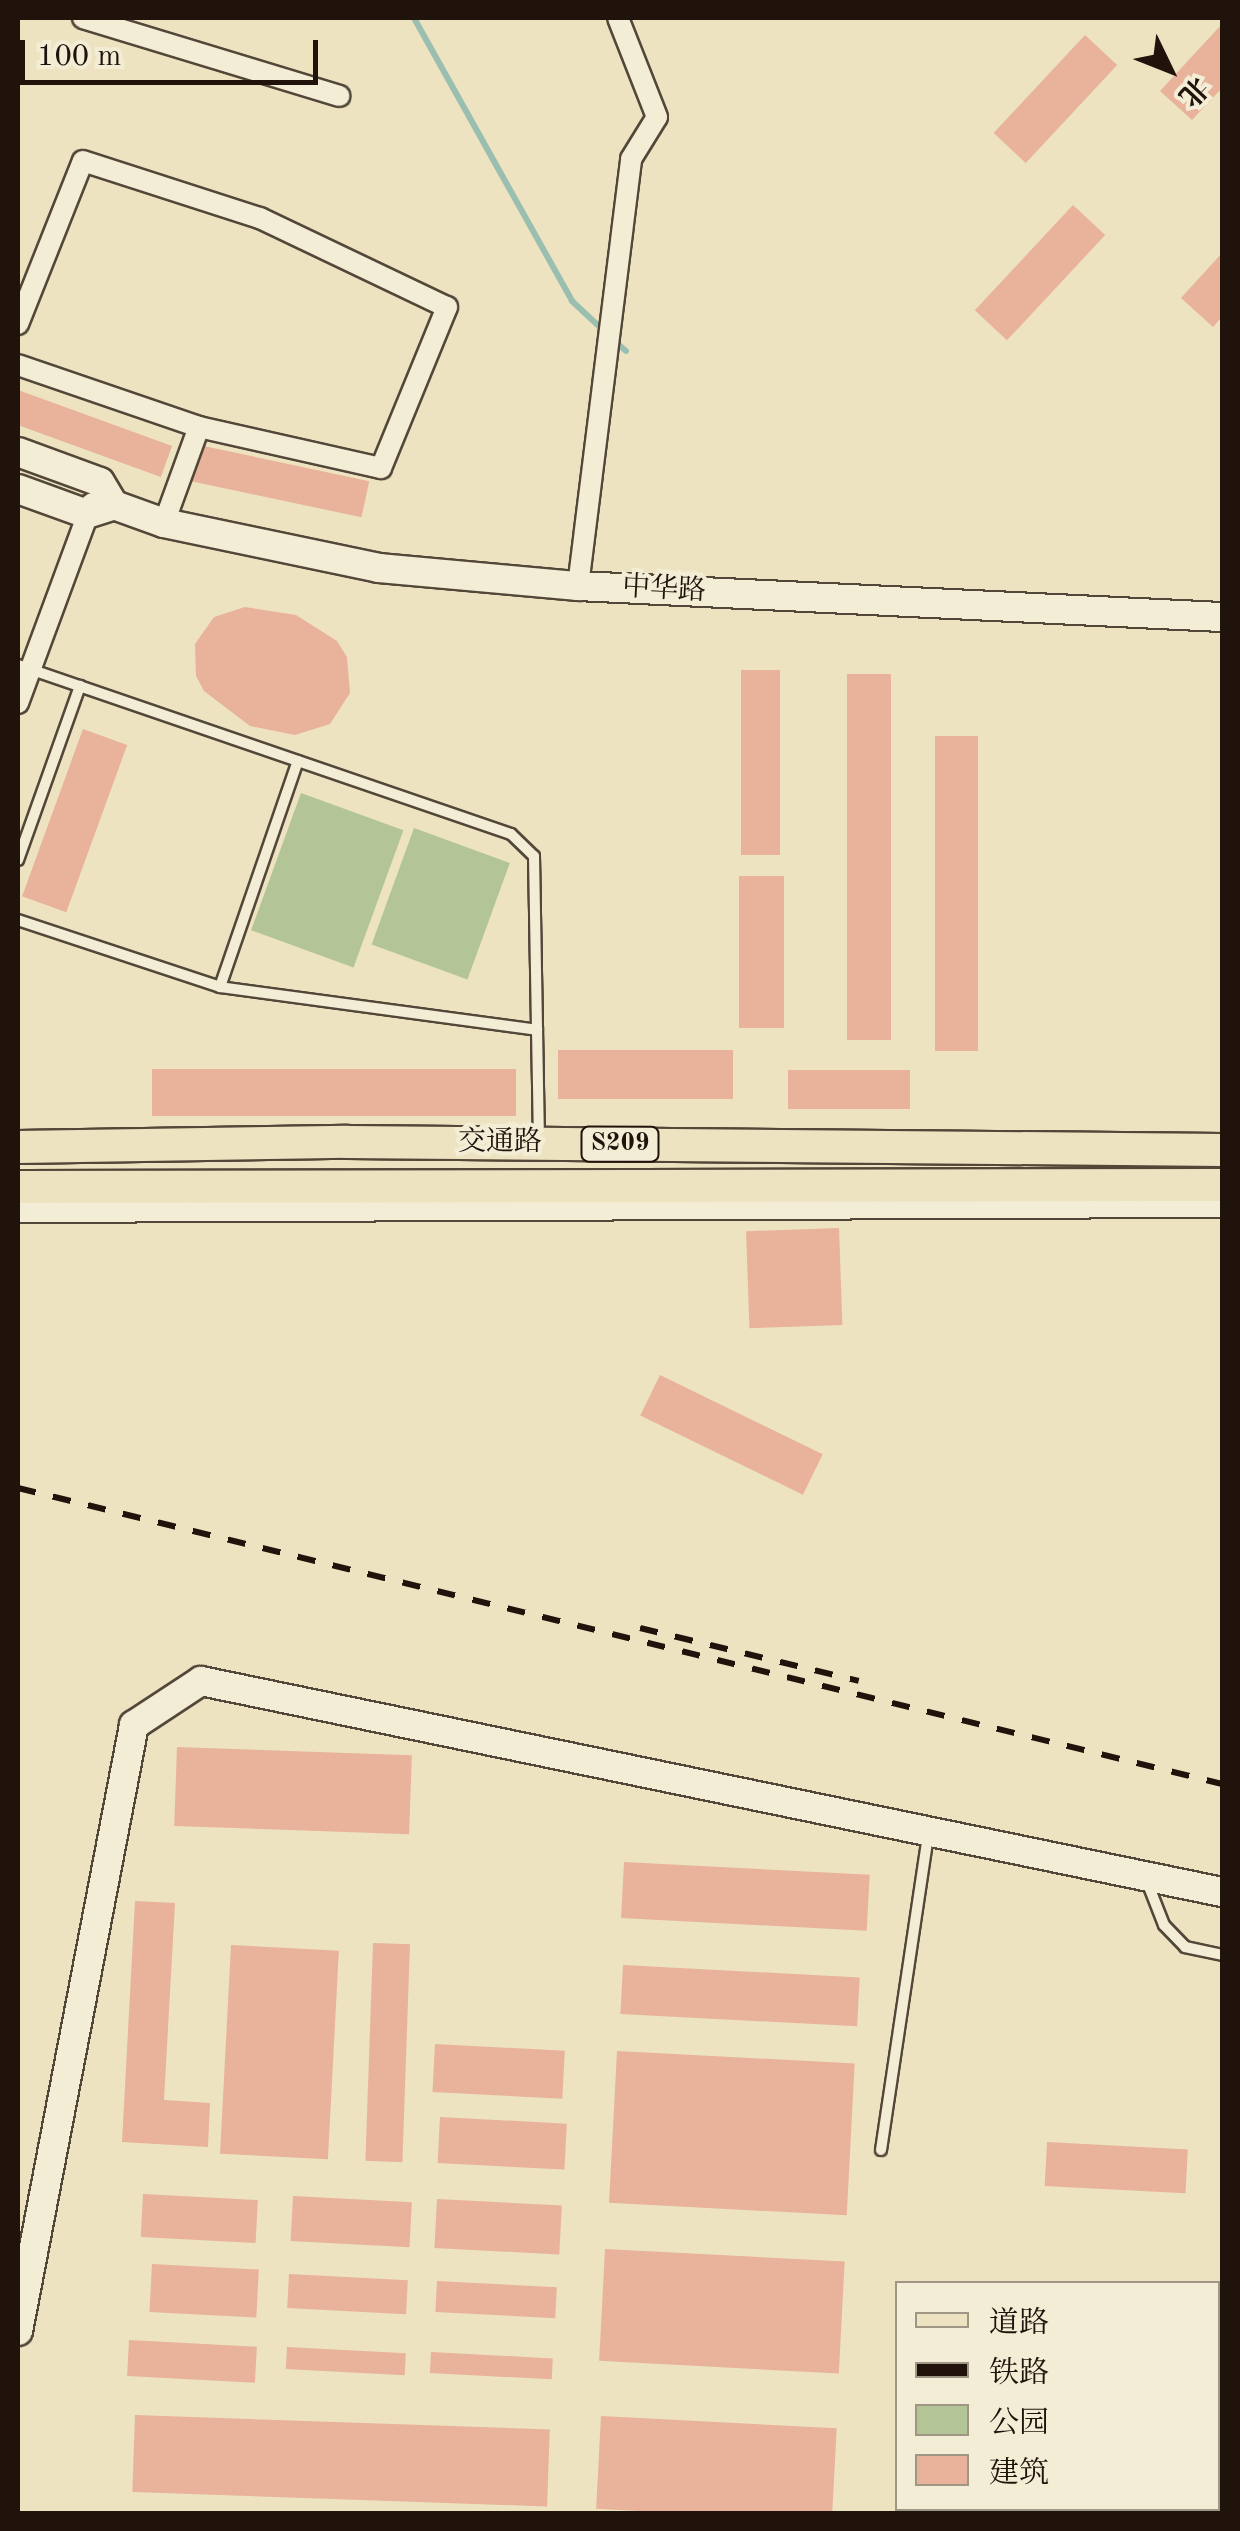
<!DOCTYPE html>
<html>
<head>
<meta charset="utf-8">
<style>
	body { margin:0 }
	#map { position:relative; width:1240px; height:2531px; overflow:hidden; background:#ede3c0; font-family:"Old Standard TT","Noto Serif SC",serif }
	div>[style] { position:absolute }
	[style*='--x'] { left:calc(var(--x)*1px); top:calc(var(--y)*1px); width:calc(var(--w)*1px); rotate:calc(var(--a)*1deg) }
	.green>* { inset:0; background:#b3c596; transform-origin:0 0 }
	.stream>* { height:6px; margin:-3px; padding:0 3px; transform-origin:3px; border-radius:3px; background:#9abeaf }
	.building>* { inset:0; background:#e8b29b; transform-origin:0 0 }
	.roads { filter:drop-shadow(2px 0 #534739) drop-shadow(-2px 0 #534739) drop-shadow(0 2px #534739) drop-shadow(0 -2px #534739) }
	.service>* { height:10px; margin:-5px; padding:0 5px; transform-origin:5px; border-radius:5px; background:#f3edd6 }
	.minor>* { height:20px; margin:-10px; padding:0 10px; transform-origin:10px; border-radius:10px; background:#f3edd6 }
	.tertiary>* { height:28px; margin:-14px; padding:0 14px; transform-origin:14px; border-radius:14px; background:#f3edd6 }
	.primary>* { height:32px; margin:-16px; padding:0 16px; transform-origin:16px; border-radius:16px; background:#ede3c0 }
	.rail>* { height:6px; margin-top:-3px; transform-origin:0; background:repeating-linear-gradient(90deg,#20130c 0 18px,transparent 0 36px) }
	span { translate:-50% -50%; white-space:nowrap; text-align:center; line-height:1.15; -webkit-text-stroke:8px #f3edd6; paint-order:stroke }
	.shield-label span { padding:2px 8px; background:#f3edd6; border:2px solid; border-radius:8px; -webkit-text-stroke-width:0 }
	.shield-label { font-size:25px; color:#20130c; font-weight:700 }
	.street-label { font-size:28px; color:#20130c }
	.frame { position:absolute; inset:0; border:20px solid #20130c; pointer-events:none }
	.legend { position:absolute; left:895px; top:2281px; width:325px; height:230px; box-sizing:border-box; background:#f3edd6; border:2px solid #9f9685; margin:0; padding:12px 18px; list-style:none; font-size:30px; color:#20130c }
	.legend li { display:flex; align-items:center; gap:20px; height:50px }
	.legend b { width:50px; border:2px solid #9f9685 }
	.north { position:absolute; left:1120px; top:20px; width:100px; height:100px; -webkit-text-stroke:8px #f3edd6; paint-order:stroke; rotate:133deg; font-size:28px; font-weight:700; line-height:40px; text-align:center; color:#20130c }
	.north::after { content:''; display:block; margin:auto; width:35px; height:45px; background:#20130c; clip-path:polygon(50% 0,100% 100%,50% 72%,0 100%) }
	.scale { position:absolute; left:20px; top:40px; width:298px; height:45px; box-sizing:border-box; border:5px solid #20130c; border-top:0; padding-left:12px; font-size:30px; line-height:35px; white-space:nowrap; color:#20130c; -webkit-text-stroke:8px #f3edd6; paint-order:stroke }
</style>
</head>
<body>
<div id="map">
	<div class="green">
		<i style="left:301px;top:793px;width:109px;height:146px;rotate:20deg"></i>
		<i style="left:414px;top:828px;width:102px;height:124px;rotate:20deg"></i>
	</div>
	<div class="stream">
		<i style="--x:414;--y:18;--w:324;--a:60.8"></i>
		<i style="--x:572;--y:301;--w:44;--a:43.2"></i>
		<i style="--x:613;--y:340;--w:17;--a:40"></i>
	</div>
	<div class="building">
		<i style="clip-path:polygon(1222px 24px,1222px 88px,1192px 120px,1160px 91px)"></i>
		<i style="left:1085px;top:35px;width:44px;height:134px;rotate:43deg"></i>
		<i style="left:1073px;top:205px;width:44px;height:144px;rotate:43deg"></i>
		<i style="clip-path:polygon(1222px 253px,1222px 317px,1213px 327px,1181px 298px)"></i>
		<i style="left:18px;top:390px;width:164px;height:33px;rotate:20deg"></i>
		<i style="left:199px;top:445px;width:174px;height:37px;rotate:12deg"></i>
		<i style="clip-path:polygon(245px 607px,296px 615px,337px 641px,347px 657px,350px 693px,330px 724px,295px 735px,250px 726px,204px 691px,196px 676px,195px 644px,214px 617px)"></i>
		<i style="left:741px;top:670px;width:39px;height:185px"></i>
		<i style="left:847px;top:674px;width:44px;height:366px"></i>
		<i style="left:83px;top:729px;width:47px;height:178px;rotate:20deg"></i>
		<i style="left:935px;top:736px;width:43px;height:315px"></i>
		<i style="left:739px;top:876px;width:45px;height:152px"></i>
		<i style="left:558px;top:1050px;width:175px;height:49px"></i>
		<i style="left:516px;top:1069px;width:47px;height:364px;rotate:90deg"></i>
		<i style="left:788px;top:1070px;width:122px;height:39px"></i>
		<i style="left:839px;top:1228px;width:97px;height:93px;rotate:88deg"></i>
		<i style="left:660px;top:1375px;width:181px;height:45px;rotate:26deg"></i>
		<i style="left:177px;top:1747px;width:235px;height:79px;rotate:2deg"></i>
		<i style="left:624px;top:1862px;width:246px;height:56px;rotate:3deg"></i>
		<i style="clip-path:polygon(135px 1901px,175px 1903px,164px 2100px,210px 2103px,208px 2147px,122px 2142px)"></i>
		<i style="left:373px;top:1943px;width:37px;height:218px;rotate:2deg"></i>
		<i style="left:231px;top:1945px;width:108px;height:209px;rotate:3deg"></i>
		<i style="left:623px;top:1965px;width:237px;height:49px;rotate:3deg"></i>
		<i style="left:435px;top:2044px;width:130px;height:48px;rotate:3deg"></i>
		<i style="left:617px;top:2051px;width:238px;height:152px;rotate:3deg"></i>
		<i style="left:440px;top:2117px;width:127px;height:46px;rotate:3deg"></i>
		<i style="left:1047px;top:2142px;width:141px;height:44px;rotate:3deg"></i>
		<i style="left:143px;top:2194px;width:115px;height:43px;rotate:3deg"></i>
		<i style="left:293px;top:2196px;width:119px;height:45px;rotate:3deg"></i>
		<i style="left:437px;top:2199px;width:125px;height:49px;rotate:3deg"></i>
		<i style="left:605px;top:2249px;width:240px;height:112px;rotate:3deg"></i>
		<i style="left:152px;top:2264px;width:107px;height:48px;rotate:3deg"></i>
		<i style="left:289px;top:2274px;width:119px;height:34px;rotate:3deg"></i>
		<i style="left:437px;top:2281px;width:120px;height:31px;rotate:3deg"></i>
		<i style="left:129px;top:2340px;width:128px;height:36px;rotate:3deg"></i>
		<i style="left:287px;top:2347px;width:119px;height:22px;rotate:3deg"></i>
		<i style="left:431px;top:2352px;width:122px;height:21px;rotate:3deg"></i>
		<i style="left:135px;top:2415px;width:415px;height:77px;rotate:2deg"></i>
		<i style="left:601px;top:2416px;width:236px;height:93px;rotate:3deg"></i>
	</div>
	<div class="roads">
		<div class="service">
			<i style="--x:18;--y:665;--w:521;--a:18.92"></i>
			<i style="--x:511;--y:834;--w:32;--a:44"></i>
			<i style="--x:534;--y:856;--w:281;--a:89"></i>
			<i style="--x:18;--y:860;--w:185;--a:-70.4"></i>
			<i style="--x:18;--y:920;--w:213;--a:18.3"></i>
			<i style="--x:220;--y:987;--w:320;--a:7.7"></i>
			<i style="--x:220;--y:987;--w:239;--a:-71"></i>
			<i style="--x:1146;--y:1879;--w:49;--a:68.6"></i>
			<i style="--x:1164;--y:1925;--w:30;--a:46"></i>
			<i style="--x:1185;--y:1947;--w:38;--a:12"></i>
			<i style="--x:881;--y:2150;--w:318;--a:-81.5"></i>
		</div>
		<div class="minor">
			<i style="--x:83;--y:18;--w:268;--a:16.9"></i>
			<i style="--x:18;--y:324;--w:175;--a:-68.3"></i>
			<i style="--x:83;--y:161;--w:186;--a:17.9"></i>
			<i style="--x:260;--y:218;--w:207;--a:25.5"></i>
			<i style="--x:447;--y:307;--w:174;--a:112.3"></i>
			<i style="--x:381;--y:468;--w:187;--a:-167.3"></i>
			<i style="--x:199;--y:427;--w:191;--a:-161.1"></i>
			<i style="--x:164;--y:523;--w:102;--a:-70"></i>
			<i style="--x:578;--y:586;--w:430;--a:-82.9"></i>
			<i style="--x:631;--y:159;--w:49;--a:-58.2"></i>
			<i style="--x:657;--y:117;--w:106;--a:-111.5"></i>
			<i style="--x:18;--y:703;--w:213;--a:-69.7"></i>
			<i style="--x:18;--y:1212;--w:1204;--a:-0.24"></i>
		</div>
		<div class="tertiary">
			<i style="--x:18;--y:452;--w:87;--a:20.1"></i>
			<i style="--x:100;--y:482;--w:27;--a:59"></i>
			<i style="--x:114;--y:505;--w:53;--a:19.8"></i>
			<i style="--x:164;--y:523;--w:220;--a:11.8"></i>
			<i style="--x:379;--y:568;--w:200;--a:5.2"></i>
			<i style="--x:578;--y:586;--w:645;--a:2.76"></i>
			<i style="--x:18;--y:489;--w:73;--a:19.9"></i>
			<i style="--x:87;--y:514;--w:28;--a:-18"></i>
			<i style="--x:18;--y:2331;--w:617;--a:-79.16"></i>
			<i style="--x:134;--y:1725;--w:80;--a:-33.3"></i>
			<i style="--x:201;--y:1681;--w:1043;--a:11.68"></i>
		</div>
		<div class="primary">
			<i style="--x:18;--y:1147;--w:329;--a:-0.9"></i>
			<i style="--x:347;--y:1142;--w:875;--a:0.52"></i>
			<i style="--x:18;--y:1187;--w:1204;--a:-0.1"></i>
		</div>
	</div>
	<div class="rail">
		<i style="--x:18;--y:1488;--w:1240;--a:13.81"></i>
		<i style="--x:640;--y:1628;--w:225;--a:13.6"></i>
	</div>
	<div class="shield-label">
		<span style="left:620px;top:1144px">S209</span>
	</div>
	<div class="street-label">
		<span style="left:664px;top:590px;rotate:3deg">中华路</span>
		<span style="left:500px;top:1143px">交通路</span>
	</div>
	<div class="frame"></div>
	<ul class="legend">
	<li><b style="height:12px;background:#ede3c0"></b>道路</li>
	<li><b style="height:12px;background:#20130c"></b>铁路</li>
	<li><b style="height:28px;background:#b3c596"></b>公园</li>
	<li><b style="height:28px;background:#e8b29b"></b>建筑</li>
	</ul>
	<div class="north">北</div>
	<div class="scale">100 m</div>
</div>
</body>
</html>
